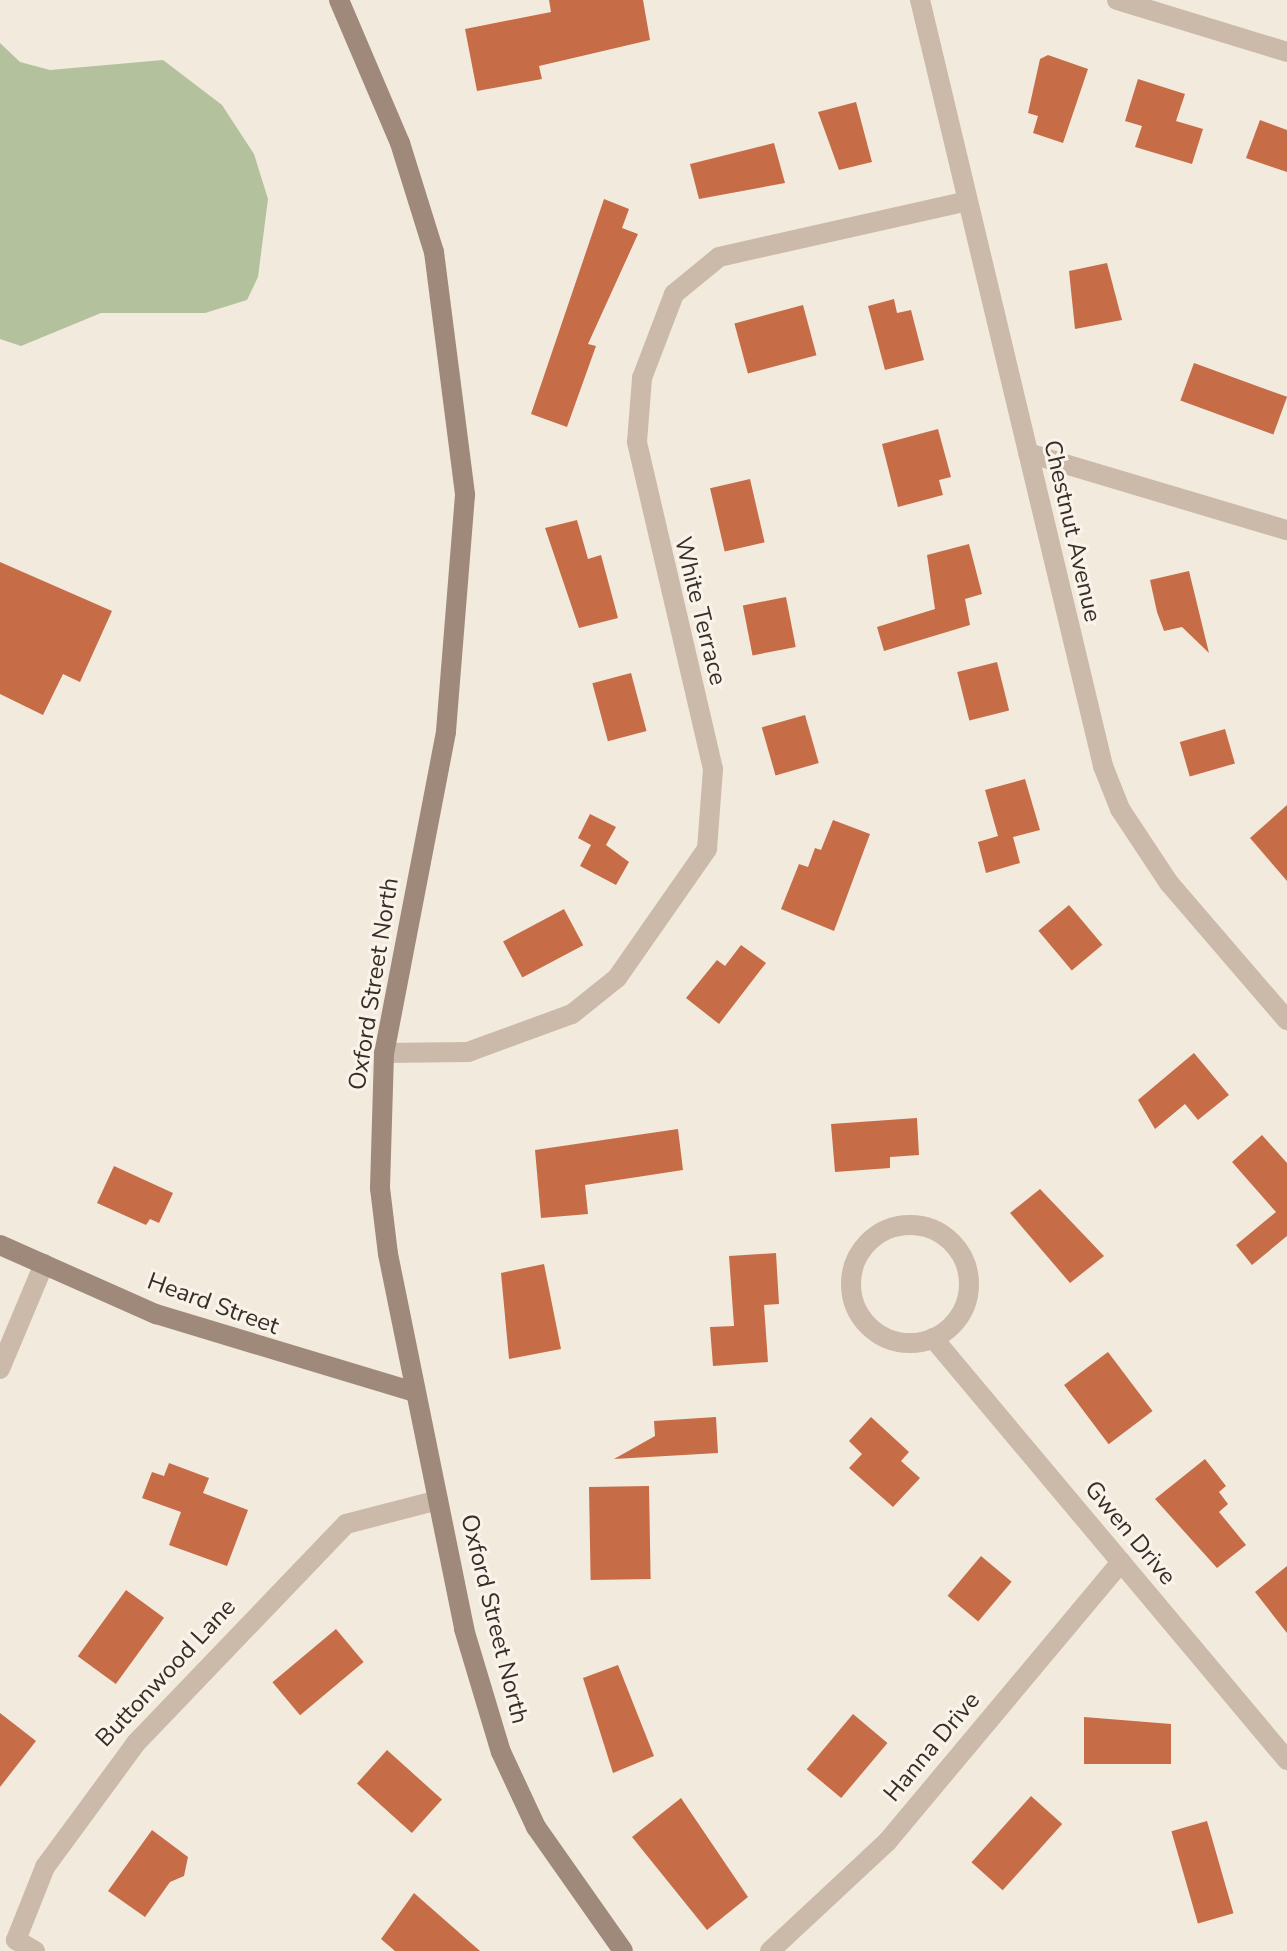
<!DOCTYPE html>
<html>
<head>
<meta charset="utf-8">
<style>
	body { margin:0 }
	#map { position:relative; width:1287px; height:1951px; overflow:hidden; background:#f2eadd; font-family:"Nunito Sans",sans-serif }
	div>[style] { position:absolute }
	[style*='--x'] { left:calc(var(--x)*1px); top:calc(var(--y)*1px); width:calc(var(--w)*1px); rotate:calc(var(--a)*1deg) }
	.green>* { inset:0; background:#b3c29d }
	.building>* { inset:0; background:#c66d48; transform-origin:0 0 }
	.street>* { height:20px; margin:-10px; padding:0 10px; transform-origin:10px; border-radius:10px; background:#cbbaa9 }
	.street>.ring { margin:-10px; padding:0; box-sizing:content-box; background:none; border:20px solid #cbbaa9; border-radius:50% }
	.secondary>* { height:20px; margin:-10px; padding:0 10px; transform-origin:10px; border-radius:10px; background:#9e897a }
	span { translate:-50% -50%; white-space:nowrap; text-align:center; line-height:1.15; -webkit-text-stroke:6px #faf3ea; paint-order:stroke }
	.street-label { font-size:24px; color:#382e29 }
</style>
</head>
<body>
<div id="map">
	<div class="green">
		<i style="clip-path:polygon(0 43px,20px 62px,50px 70px,163px 60px,222px 105px,254px 154px,268px 199px,258px 277px,247px 300px,205px 313px,101px 313px,21px 346px,0 339px)"></i>
	</div>
	<div class="building">
		<i style="clip-path:polygon(549px 0,643px 0,650px 40px,539px 66px,542px 79px,477px 91px,465px 29px,551px 12px)"></i>
		<i style="clip-path:polygon(1048px 55px,1088px 69px,1063px 143px,1033px 133px,1038px 116px,1028px 113px,1040px 59px)"></i>
		<i style="clip-path:polygon(1138px 79px,1185px 94px,1176px 121px,1203px 129px,1192px 164px,1135px 147px,1142px 126px,1125px 121px)"></i>
		<i style="clip-path:polygon(856px 102px,872px 162px,839px 170px,818px 112px)"></i>
		<i style="clip-path:polygon(1260px 120px,1287px 130px,1287px 172px,1246px 158px)"></i>
		<i style="clip-path:polygon(774px 143px,785px 183px,699px 199px,690px 164px)"></i>
		<i style="clip-path:polygon(604px 199px,629px 209px,622px 228px,638px 234px,588px 344px,596px 346px,567px 427px,531px 414px)"></i>
		<i style="clip-path:polygon(1107px 263px,1122px 320px,1075px 329px,1069px 271px)"></i>
		<i style="clip-path:polygon(894px 299px,897px 313px,911px 310px,924px 360px,885px 370px,868px 306px)"></i>
		<i style="left:803px;top:305px;width:52px;height:71px;rotate:75deg"></i>
		<i style="left:1194px;top:363px;width:99px;height:40px;rotate:20deg"></i>
		<i style="clip-path:polygon(938px 429px,951px 477px,939px 480px,943px 495px,898px 507px,882px 444px)"></i>
		<i style="left:750px;top:479px;width:65px;height:41px;rotate:77deg"></i>
		<i style="clip-path:polygon(577px 520px,588px 559px,601px 555px,618px 618px,579px 628px,545px 528px)"></i>
		<i style="clip-path:polygon(969px 544px,982px 594px,965px 599px,970px 625px,884px 651px,877px 627px,935px 609px,927px 555px)"></i>
		<i style="clip-path:polygon(0 562px,112px 611px,80px 682px,63px 674px,43px 715px,0 694px)"></i>
		<i style="clip-path:polygon(1189px 571px,1209px 653px,1182px 627px,1164px 631px,1157px 612px,1150px 580px)"></i>
		<i style="left:786px;top:597px;width:51px;height:44px;rotate:79deg"></i>
		<i style="left:997px;top:662px;width:50px;height:41px;rotate:76deg"></i>
		<i style="left:631px;top:673px;width:60px;height:40px;rotate:75deg"></i>
		<i style="left:805px;top:715px;width:50px;height:45px;rotate:74deg"></i>
		<i style="left:1225px;top:729px;width:36px;height:47px;rotate:74deg"></i>
		<i style="clip-path:polygon(1025px 779px,1040px 830px,1013px 837px,1020px 863px,986px 873px,978px 842px,998px 836px,985px 790px)"></i>
		<i style="clip-path:polygon(1287px 805px,1287px 881px,1250px 838px)"></i>
		<i style="clip-path:polygon(590px 814px,616px 827px,606px 845px,629px 862px,616px 885px,580px 866px,591px 845px,578px 838px)"></i>
		<i style="clip-path:polygon(833px 820px,870px 834px,834px 931px,781px 909px,799px 864px,808px 867px,815px 848px,821px 850px)"></i>
		<i style="left:1069px;top:905px;width:52px;height:40px;rotate:50deg"></i>
		<i style="left:564px;top:909px;width:41px;height:69px;rotate:62deg"></i>
		<i style="clip-path:polygon(741px 945px,766px 963px,719px 1024px,686px 998px,717px 960px,725px 966px)"></i>
		<i style="clip-path:polygon(1194px 1053px,1229px 1095px,1198px 1120px,1185px 1104px,1155px 1129px,1138px 1100px)"></i>
		<i style="clip-path:polygon(917px 1118px,919px 1155px,890px 1157px,890px 1168px,835px 1172px,831px 1124px)"></i>
		<i style="clip-path:polygon(678px 1129px,683px 1170px,585px 1185px,588px 1214px,541px 1218px,535px 1150px)"></i>
		<i style="clip-path:polygon(1262px 1135px,1287px 1163px,1287px 1236px,1252px 1265px,1236px 1245px,1276px 1212px,1232px 1162px)"></i>
		<i style="clip-path:polygon(114px 1166px,173px 1193px,159px 1223px,150px 1219px,146px 1225px,97px 1203px)"></i>
		<i style="clip-path:polygon(1040px 1189px,1104px 1256px,1070px 1283px,1010px 1213px)"></i>
		<i style="clip-path:polygon(776px 1253px,779px 1304px,764px 1305px,768px 1362px,713px 1366px,710px 1327px,734px 1326px,729px 1256px)"></i>
		<i style="clip-path:polygon(544px 1264px,561px 1349px,509px 1359px,501px 1273px)"></i>
		<i style="left:1108px;top:1352px;width:74px;height:55px;rotate:53deg"></i>
		<i style="clip-path:polygon(716px 1417px,718px 1453px,614px 1459px,655px 1436px,654px 1421px)"></i>
		<i style="clip-path:polygon(871px 1417px,909px 1452px,901px 1461px,920px 1478px,893px 1507px,849px 1468px,862px 1454px,849px 1441px)"></i>
		<i style="clip-path:polygon(1205px 1459px,1226px 1486px,1219px 1492px,1228px 1504px,1219px 1512px,1246px 1545px,1217px 1568px,1155px 1499px)"></i>
		<i style="clip-path:polygon(169px 1463px,209px 1478px,203px 1493px,248px 1510px,227px 1566px,169px 1545px,181px 1512px,142px 1498px,152px 1472px,164px 1476px)"></i>
		<i style="left:649px;top:1486px;width:93px;height:60px;rotate:89deg"></i>
		<i style="left:981px;top:1556px;width:40px;height:52px;rotate:40deg"></i>
		<i style="clip-path:polygon(1287px 1566px,1287px 1633px,1255px 1592px)"></i>
		<i style="left:126px;top:1590px;width:47px;height:82px;rotate:36deg"></i>
		<i style="left:336px;top:1629px;width:43px;height:83px;rotate:50deg"></i>
		<i style="clip-path:polygon(618px 1665px,654px 1756px,613px 1773px,583px 1678px)"></i>
		<i style="clip-path:polygon(0 1713px,36px 1741px,0 1787px)"></i>
		<i style="left:853px;top:1714px;width:45px;height:72px;rotate:40deg"></i>
		<i style="clip-path:polygon(1084px 1717px,1171px 1724px,1171px 1764px,1084px 1764px)"></i>
		<i style="left:387px;top:1750px;width:74px;height:45px;rotate:42deg"></i>
		<i style="left:1031px;top:1796px;width:42px;height:89px;rotate:42deg"></i>
		<i style="clip-path:polygon(681px 1798px,748px 1897px,707px 1930px,632px 1837px)"></i>
		<i style="left:1207px;top:1821px;width:96px;height:37px;rotate:74deg"></i>
		<i style="clip-path:polygon(152px 1830px,188px 1857px,184px 1876px,170px 1882px,145px 1917px,108px 1891px)"></i>
		<i style="clip-path:polygon(414px 1893px,480px 1951px,395px 1951px,381px 1939px)"></i>
	</div>
	<div class="street">
		<i style="--x:920;--y:0;--w:788;--a:76.56"></i>
		<i style="--x:1103;--y:766;--w:46;--a:68.4"></i>
		<i style="--x:1120;--y:809;--w:89;--a:56.5"></i>
		<i style="--x:1169;--y:883;--w:181;--a:49.3"></i>
		<i style="--x:1117;--y:0;--w:178;--a:17"></i>
		<i style="--x:1028;--y:453;--w:270;--a:16.6"></i>
		<i style="--x:384;--y:1053;--w:84;--a:-0.7"></i>
		<i style="--x:468;--y:1052;--w:111;--a:-20.1"></i>
		<i style="--x:572;--y:1014;--w:58;--a:-38.7"></i>
		<i style="--x:617;--y:978;--w:157;--a:-55.1"></i>
		<i style="--x:707;--y:849;--w:80;--a:-85.7"></i>
		<i style="--x:713;--y:769;--w:336;--a:-103.1"></i>
		<i style="--x:637;--y:442;--w:64;--a:-85.5"></i>
		<i style="--x:642;--y:378;--w:90;--a:-69.1"></i>
		<i style="--x:674;--y:294;--w:58;--a:-39.4"></i>
		<i style="--x:719;--y:257;--w:254;--a:-12.7"></i>
		<i class="ring" style="left:851px;top:1225px;width:98px;height:98px"></i>
		<i style="--x:933;--y:1338;--w:551;--a:50.01"></i>
		<i style="--x:0;--y:1369;--w:114;--a:-67.3"></i>
		<i style="--x:35;--y:1951;--w:22;--a:-150"></i>
		<i style="--x:16;--y:1940;--w:79;--a:-68.3"></i>
		<i style="--x:45;--y:1867;--w:154;--a:-53.7"></i>
		<i style="--x:136;--y:1743;--w:303;--a:-46.2"></i>
		<i style="--x:346;--y:1524;--w:95;--a:-14.6"></i>
		<i style="--x:770;--y:1951;--w:160;--a:-43"></i>
		<i style="--x:887;--y:1842;--w:365;--a:-50.1"></i>
	</div>
	<div class="secondary">
		<i style="--x:339;--y:0;--w:155;--a:66.9"></i>
		<i style="--x:400;--y:143;--w:114;--a:72.7"></i>
		<i style="--x:434;--y:252;--w:245;--a:82.7"></i>
		<i style="--x:465;--y:495;--w:238;--a:94.6"></i>
		<i style="--x:446;--y:732;--w:327;--a:100.9"></i>
		<i style="--x:384;--y:1053;--w:135;--a:91.7"></i>
		<i style="--x:380;--y:1188;--w:66;--a:83.1"></i>
		<i style="--x:388;--y:1254;--w:383;--a:78.5"></i>
		<i style="--x:464;--y:1629;--w:128;--a:73.3"></i>
		<i style="--x:501;--y:1752;--w:83;--a:65"></i>
		<i style="--x:536;--y:1827;--w:151;--a:54.9"></i>
		<i style="--x:0;--y:1245;--w:171;--a:23.9"></i>
		<i style="--x:156;--y:1314;--w:270;--a:16.8"></i>
	</div>
	<div class="street-label">
		<span style="left:1072px;top:531px;rotate:77deg">Chestnut Avenue</span>
		<span style="left:700px;top:611px;rotate:76deg">White Terrace</span>
		<span style="left:374px;top:984px;rotate:-81deg">Oxford Street North</span>
		<span style="left:213px;top:1304px;rotate:20deg">Heard Street</span>
		<span style="left:1130px;top:1533px;rotate:50deg">Gwen Drive</span>
		<span style="left:494px;top:1619px;rotate:76deg">Oxford Street North</span>
		<span style="left:166px;top:1673px;rotate:-47deg">Buttonwood Lane</span>
		<span style="left:932px;top:1747px;rotate:-50deg">Hanna Drive</span>
	</div>
</div>
</body>
</html>
